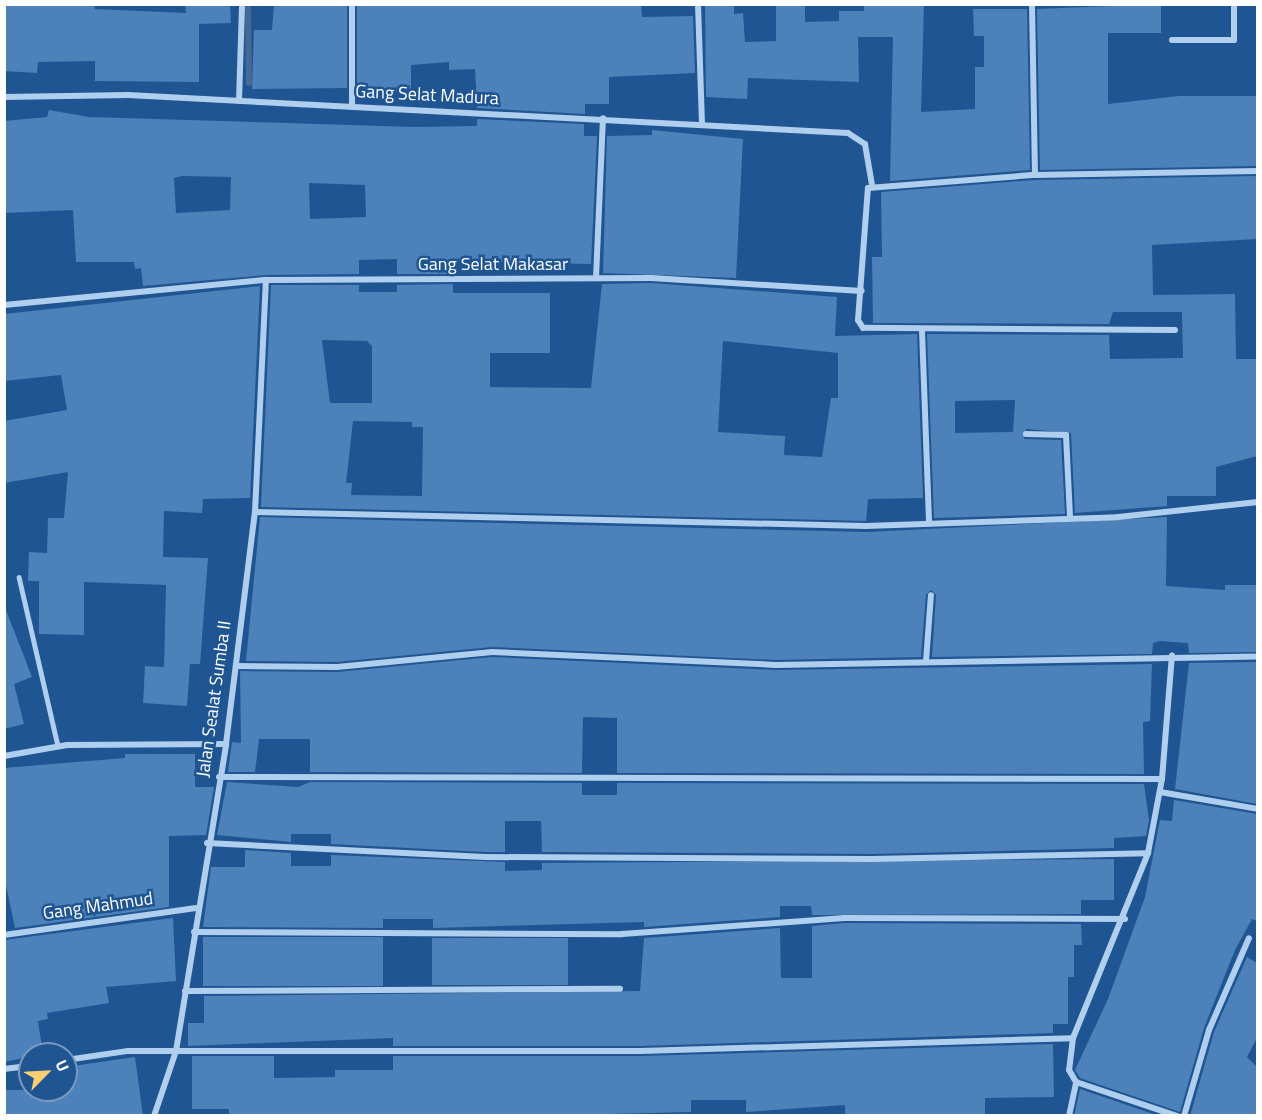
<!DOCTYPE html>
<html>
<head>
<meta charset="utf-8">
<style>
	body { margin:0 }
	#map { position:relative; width:1262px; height:1120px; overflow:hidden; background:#1f5592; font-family:"Titillium Web",sans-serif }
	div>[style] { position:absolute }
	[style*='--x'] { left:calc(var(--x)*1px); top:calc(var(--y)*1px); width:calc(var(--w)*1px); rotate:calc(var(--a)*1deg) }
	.stream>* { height:6px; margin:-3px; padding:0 3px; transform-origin:3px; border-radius:3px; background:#456a95 }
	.building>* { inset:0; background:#4c81ba; transform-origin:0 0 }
	.lane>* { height:4.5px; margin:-2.25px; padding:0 2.25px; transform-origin:2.25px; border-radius:2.25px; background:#b0ceed }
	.street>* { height:6px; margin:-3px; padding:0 3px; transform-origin:3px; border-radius:3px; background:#b0ceed }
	span { translate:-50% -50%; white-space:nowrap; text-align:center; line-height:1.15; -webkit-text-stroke:5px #1f5592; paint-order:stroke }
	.street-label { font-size:18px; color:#fff }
	.frame { position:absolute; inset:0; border:6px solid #fff; pointer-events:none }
	.north { position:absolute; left:18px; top:1042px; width:60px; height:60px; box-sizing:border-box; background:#1f5592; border:2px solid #7999be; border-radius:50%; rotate:66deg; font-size:16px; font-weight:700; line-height:24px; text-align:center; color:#fff }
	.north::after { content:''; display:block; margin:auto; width:21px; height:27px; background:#fbcf71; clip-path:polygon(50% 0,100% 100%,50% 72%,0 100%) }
</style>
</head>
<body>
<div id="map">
	<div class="stream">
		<i style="--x:248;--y:4;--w:79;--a:89.3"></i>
	</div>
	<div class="building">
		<i style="clip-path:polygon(4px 4px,94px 4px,95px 9px,186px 13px,185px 4px,230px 4px,231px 23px,199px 24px,199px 82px,95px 81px,95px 61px,38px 62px,37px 73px,4px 71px)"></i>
		<i style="clip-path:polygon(274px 4px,347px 4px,347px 88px,252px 89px,254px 30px,272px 30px)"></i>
		<i style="clip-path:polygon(357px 4px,641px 4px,642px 17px,693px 16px,695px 73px,609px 77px,609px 104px,585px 104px,585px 114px,477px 108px,475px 69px,449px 70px,449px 62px,411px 65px,411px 91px,357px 95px)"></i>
		<i style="clip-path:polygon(705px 4px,734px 4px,734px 14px,743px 13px,745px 42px,776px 41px,776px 4px,805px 4px,805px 22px,839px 21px,839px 11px,864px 11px,864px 4px,924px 4px,921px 112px,975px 109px,975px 67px,984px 67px,984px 36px,974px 36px,973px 9px,1027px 9px,1030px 170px,890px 181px,893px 37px,858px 37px,859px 82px,748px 78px,747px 99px,706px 97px)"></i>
		<i style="clip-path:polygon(1161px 4px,1161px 33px,1108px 33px,1108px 104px,1179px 96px,1257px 96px,1257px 166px,1040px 170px,1037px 9px)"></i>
		<i style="clip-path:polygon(evenodd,49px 110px,89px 117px,415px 127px,477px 126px,477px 119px,584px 124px,584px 136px,597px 136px,591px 264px,453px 261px,453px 274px,397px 274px,397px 259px,359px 260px,359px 274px,266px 275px,143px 286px,141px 268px,135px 269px,134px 262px,76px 262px,73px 210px,4px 213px,4px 121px,47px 117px,49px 110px,182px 176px,231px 177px,230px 210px,176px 213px,174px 178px,182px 176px,49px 110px,309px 183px,365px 185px,366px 217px,310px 219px,309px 183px)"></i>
		<i style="clip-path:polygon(652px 130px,743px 139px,736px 278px,603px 273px,607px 136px,652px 135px)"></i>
		<i style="clip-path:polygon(evenodd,1257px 176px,1257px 239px,1152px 245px,1153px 295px,1235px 294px,1236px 359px,1257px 359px,1257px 456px,1216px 467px,1216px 496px,1167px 496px,1167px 506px,1075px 513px,1071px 433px,1026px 429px,1024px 439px,1061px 440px,1065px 514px,934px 518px,927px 334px,1109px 335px,1110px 359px,1183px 358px,1182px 312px,1113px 312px,1109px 324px,873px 323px,872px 257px,882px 257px,881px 192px,1035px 180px,1257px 176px,1015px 400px,1013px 432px,955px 433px,955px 401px,1015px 400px)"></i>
		<i style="clip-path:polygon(evenodd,651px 283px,837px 297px,835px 336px,917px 334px,923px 498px,868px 499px,866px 521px,261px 507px,271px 285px,359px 285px,359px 292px,397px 292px,397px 285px,453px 284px,453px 293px,550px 293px,550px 353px,490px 353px,490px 387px,591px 388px,602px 284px,651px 283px,322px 340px,367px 341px,372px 346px,372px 403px,330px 403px,322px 340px,651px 283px,723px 341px,838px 353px,838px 398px,831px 398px,822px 457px,784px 455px,785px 436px,718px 432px,723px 341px,651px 283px,353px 421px,412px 422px,412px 427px,423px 427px,422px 496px,351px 495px,352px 483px,346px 483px,353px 421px)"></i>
		<i style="clip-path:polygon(260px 286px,250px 498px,203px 499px,202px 513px,164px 511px,163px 557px,208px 558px,200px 664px,190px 664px,187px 706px,143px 703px,145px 666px,164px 667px,166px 585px,84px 582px,84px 635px,39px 634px,39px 581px,28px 581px,29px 552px,47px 553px,48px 518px,64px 518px,68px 472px,4px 483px,4px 421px,67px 410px,61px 375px,4px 381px,4px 314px)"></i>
		<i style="clip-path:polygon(260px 517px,867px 532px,1167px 517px,1166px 586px,1225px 590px,1225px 585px,1257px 585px,1257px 652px,1189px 653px,1188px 643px,1159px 641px,1153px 643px,1152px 654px,932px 657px,936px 595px,931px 590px,926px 595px,921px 657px,776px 660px,492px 647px,337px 662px,246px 661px)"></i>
		<i style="clip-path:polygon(4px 605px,32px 677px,14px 684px,24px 724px,4px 729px)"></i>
		<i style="clip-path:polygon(492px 657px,776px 670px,1152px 664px,1150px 721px,1143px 722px,1144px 774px,617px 773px,617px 718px,583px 717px,582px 773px,310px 772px,310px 739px,259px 739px,255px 772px,228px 772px,232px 742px,241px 743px,240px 671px,337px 672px)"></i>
		<i style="clip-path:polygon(1257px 662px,1257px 804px,1175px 789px,1189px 663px)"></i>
		<i style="clip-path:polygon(125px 754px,195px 754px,195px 787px,214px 787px,206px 835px,169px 836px,169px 907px,15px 928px,4px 876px,4px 768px,125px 758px)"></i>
		<i style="clip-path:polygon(227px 782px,298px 787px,310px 782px,582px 783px,582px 795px,617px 795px,617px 783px,1144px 784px,1149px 820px,1146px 836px,1114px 838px,1114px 848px,872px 854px,542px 852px,541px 821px,505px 821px,505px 852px,485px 852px,331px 844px,331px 834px,291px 834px,291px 842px,217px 835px)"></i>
		<i style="clip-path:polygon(1174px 800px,1257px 814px,1257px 921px,1252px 919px,1235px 950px,1204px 1028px,1180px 1112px,1080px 1078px,1075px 1070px,1108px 999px,1145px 897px,1160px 820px,1172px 821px)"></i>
		<i style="clip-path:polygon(245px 850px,291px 853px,291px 866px,331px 866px,331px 855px,505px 862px,505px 871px,542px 870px,542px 863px,1114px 859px,1114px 900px,1081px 900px,1081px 914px,812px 915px,811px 906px,780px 906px,780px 917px,644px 927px,644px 922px,433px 928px,433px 919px,383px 919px,383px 928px,203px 927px,211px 867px,245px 867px)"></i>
		<i style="clip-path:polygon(173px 918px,176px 981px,106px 987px,109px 1003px,47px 1013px,48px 1019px,38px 1021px,43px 1054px,4px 1062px,4px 940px)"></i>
		<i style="clip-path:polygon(844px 923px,1081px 924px,1082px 945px,1074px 945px,1074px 977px,1068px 977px,1068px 1024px,1053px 1024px,1053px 1033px,641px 1046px,393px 1046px,393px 1038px,188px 1046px,188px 1023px,204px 1023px,204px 996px,640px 991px,644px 938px,780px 928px,781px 978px,812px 978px,812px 926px)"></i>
		<i style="left:203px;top:937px;width:180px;height:49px"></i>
		<i style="left:432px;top:938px;width:136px;height:47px"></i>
		<i style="clip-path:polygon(1247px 957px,1257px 963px,1257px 1038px,1247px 1057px,1257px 1067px,1257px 1116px,1190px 1116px,1214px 1032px)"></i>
		<i style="clip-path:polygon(1053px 1044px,1054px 1097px,985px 1098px,985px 1116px,845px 1116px,845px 1105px,746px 1112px,746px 1100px,691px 1100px,691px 1112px,609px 1114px,229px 1116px,229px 1109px,192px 1109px,192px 1056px,274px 1056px,274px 1078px,335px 1077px,335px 1070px,393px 1070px,393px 1056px,641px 1056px)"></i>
		<i style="clip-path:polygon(135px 1057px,143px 1116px,4px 1116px,4px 1090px,66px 1090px,66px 1067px)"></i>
		<i style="clip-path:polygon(1080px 1089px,1159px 1116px,1074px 1116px)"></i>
	</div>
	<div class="lane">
		<i style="--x:19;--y:577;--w:173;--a:77"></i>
	</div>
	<div class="street">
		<i style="--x:352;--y:4;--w:103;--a:90"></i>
		<i style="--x:698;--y:4;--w:118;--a:88.1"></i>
		<i style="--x:1032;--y:4;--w:171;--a:89"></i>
		<i style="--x:1172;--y:40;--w:62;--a:0"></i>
		<i style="--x:1234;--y:40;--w:36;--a:-90"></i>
		<i style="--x:4;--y:97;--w:124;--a:-0.9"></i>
		<i style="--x:128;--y:95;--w:721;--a:3.02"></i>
		<i style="--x:848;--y:133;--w:20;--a:33"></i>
		<i style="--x:865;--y:144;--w:42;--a:80.3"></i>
		<i style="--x:239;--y:101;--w:97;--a:-88.2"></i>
		<i style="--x:596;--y:278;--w:160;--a:-87.5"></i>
		<i style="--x:4;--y:305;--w:263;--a:-5.5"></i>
		<i style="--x:266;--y:280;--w:385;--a:-0.3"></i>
		<i style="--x:651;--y:278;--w:211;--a:3.5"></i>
		<i style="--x:922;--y:330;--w:192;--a:87.9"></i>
		<i style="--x:1175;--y:330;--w:312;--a:-179.6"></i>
		<i style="--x:863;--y:328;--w:9;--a:-122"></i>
		<i style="--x:858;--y:320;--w:132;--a:-85.7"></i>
		<i style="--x:868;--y:188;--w:168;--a:-4.5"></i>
		<i style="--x:1035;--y:175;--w:223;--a:-1"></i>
		<i style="--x:1026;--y:434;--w:40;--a:1.4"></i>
		<i style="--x:1066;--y:435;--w:83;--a:87.2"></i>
		<i style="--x:255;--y:512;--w:611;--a:1.31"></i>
		<i style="--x:866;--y:526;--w:252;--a:-2"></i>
		<i style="--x:1118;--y:517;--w:141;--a:-6.1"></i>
		<i style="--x:926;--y:661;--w:66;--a:-85.7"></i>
		<i style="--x:236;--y:666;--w:101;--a:0.6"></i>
		<i style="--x:337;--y:667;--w:156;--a:-5.5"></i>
		<i style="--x:492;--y:652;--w:284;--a:2.6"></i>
		<i style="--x:776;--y:665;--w:482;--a:-1"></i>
		<i style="--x:4;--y:756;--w:64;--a:-9.9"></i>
		<i style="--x:67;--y:745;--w:159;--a:-0.4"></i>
		<i style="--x:219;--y:777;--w:943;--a:0.12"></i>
		<i style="--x:1160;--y:792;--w:99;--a:9.8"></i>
		<i style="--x:207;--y:843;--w:278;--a:2.9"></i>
		<i style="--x:485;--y:857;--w:387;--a:0.3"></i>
		<i style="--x:872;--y:859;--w:276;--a:-1.2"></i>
		<i style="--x:194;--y:932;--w:428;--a:0.3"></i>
		<i style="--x:622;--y:934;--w:223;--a:-4.1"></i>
		<i style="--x:844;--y:918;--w:281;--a:0.2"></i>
		<i style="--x:4;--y:935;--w:194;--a:-8"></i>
		<i style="--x:185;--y:991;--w:435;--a:-0.3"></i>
		<i style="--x:1073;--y:1038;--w:32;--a:97"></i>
		<i style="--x:1069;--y:1070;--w:14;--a:60"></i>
		<i style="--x:1076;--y:1082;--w:107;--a:18.6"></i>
		<i style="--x:66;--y:1060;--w:63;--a:-8.3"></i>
		<i style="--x:128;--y:1051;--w:513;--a:0"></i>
		<i style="--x:641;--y:1051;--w:432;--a:-1.7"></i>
		<i style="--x:1073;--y:1038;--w:200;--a:-67.9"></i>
		<i style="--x:1148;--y:853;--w:75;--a:-79.3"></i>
		<i style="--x:1162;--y:779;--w:124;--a:-85.4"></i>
		<i style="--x:4;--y:1069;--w:26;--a:-7"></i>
		<i style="--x:154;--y:1116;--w:69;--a:-71.3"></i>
		<i style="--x:176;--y:1051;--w:311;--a:-80.7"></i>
		<i style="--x:226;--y:744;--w:234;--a:-82.9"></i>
		<i style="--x:255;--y:512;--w:232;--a:-87.3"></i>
		<i style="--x:1069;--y:1116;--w:35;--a:-78"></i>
		<i style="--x:1184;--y:1116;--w:90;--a:-73.8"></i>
		<i style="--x:1209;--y:1030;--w:100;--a:-66.5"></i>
	</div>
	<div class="street-label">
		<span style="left:427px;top:95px;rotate:3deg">Gang Selat Madura</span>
		<span style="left:493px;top:264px">Gang Selat Makasar</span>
		<span style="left:214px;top:699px;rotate:-82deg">Jalan Sealat Sumba II</span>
		<span style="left:98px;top:906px;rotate:-8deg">Gang Mahmud</span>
	</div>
	<div class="frame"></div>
	<div class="north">U</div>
</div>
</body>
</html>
